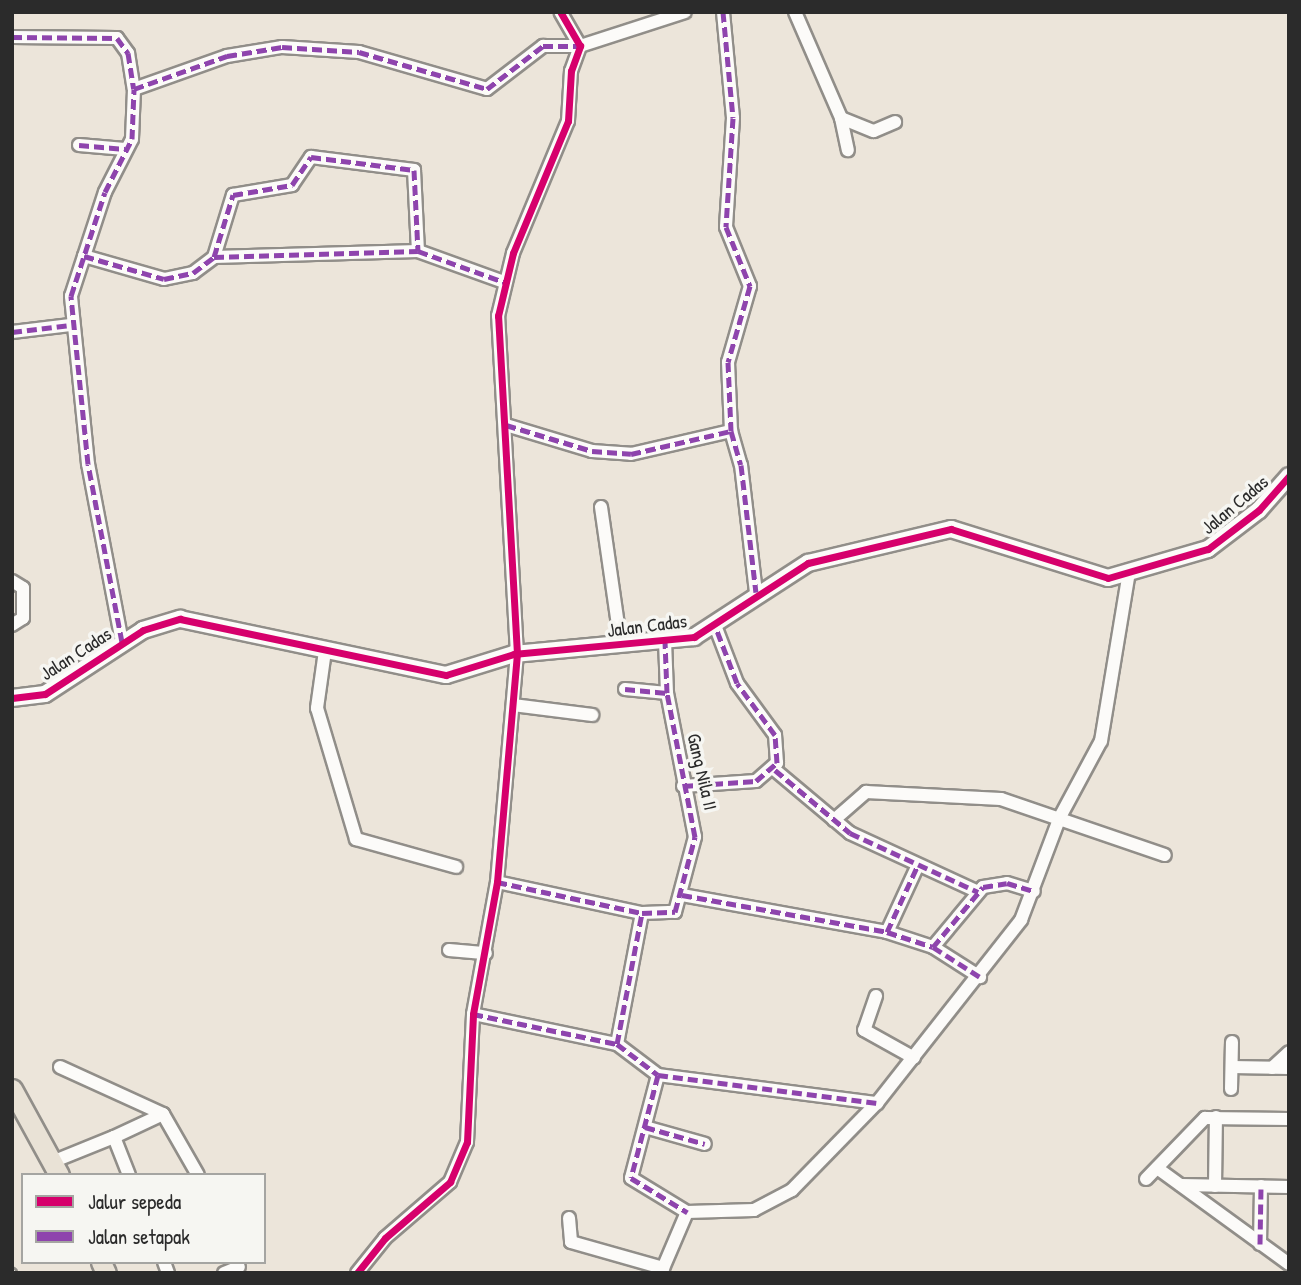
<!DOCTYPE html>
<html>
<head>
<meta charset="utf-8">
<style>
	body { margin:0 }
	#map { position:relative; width:1301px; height:1285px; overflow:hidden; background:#ece5da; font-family:"Patrick Hand",sans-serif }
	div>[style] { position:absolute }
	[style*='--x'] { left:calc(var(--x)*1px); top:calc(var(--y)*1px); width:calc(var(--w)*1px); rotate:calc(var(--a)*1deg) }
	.roads { filter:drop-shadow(2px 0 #918e89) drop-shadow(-2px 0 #918e89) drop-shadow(0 2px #918e89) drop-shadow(0 -2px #918e89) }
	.service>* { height:6px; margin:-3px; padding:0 3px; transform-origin:3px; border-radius:3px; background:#fcfbf9 }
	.minor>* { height:12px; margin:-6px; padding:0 6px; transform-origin:6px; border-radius:6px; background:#fcfbf9 }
	.tertiary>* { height:16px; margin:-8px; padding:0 8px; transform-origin:8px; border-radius:8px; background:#fcfbf9 }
	.primary>* { height:19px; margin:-9.5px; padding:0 9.5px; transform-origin:9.5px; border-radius:9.5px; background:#e9e2d6 }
	.quiet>* { height:5px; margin-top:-2.5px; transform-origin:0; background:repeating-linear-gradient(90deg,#8e44ad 0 10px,transparent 0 15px) }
	.cycleway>* { height:7px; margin:-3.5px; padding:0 3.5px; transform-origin:3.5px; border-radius:3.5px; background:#d6006c }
	span { translate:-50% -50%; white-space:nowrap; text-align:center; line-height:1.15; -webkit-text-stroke:7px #f6f6f2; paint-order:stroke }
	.street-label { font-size:19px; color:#2b2b2b }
	.frame { position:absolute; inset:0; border:14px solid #2b2b2b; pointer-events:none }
	.legend { position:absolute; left:21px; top:1173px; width:245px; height:91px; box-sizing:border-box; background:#f6f6f2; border:2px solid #a5a5a2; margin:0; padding:9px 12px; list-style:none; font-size:21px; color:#2b2b2b }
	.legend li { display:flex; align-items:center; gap:14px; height:35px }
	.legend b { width:35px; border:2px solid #a5a5a2 }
</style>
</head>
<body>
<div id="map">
	<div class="roads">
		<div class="service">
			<i style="--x:12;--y:1272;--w:1;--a:45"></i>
		</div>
		<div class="minor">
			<i style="--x:723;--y:12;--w:106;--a:84.6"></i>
			<i style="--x:733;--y:118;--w:109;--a:93.7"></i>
			<i style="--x:726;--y:227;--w:64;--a:67.9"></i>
			<i style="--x:750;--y:286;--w:79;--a:106.1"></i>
			<i style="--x:728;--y:362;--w:69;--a:87.5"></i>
			<i style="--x:731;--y:431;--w:35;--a:74"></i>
			<i style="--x:741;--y:465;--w:128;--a:83.3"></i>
			<i style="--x:795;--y:12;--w:116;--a:66.5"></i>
			<i style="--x:841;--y:118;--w:33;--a:78"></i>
			<i style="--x:12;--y:37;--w:105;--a:0.5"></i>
			<i style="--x:117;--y:38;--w:19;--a:54"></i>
			<i style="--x:128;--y:53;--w:36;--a:81"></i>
			<i style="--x:841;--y:118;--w:35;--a:22"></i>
			<i style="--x:874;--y:131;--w:23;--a:-23"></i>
			<i style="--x:79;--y:145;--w:46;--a:5"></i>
			<i style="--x:84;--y:256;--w:83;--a:16"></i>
			<i style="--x:164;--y:279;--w:30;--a:-12"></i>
			<i style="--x:193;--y:273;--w:26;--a:-37"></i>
			<i style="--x:214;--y:257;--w:204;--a:-1.7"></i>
			<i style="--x:418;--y:251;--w:91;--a:19.8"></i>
			<i style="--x:214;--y:257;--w:65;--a:-73"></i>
			<i style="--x:233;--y:195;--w:60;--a:-9.6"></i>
			<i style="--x:292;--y:185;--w:34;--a:-56"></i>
			<i style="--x:311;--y:157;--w:104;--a:7.2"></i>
			<i style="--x:414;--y:170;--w:81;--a:87.2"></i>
			<i style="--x:12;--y:332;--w:59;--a:-6.8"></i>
			<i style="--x:506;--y:425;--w:90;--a:16.8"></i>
			<i style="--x:592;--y:451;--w:39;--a:4"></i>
			<i style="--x:631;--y:454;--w:103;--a:-13"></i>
			<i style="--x:601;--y:507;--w:139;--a:81.8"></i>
			<i style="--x:12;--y:581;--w:13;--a:32"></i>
			<i style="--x:23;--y:588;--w:30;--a:90"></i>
			<i style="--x:23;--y:618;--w:13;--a:148"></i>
			<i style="--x:122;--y:642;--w:181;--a:-100.8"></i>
			<i style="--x:88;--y:464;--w:169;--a:-95.8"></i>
			<i style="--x:71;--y:296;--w:109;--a:-71.9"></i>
			<i style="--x:105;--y:192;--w:59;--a:-63"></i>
			<i style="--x:132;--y:139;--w:50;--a:-87.7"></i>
			<i style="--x:134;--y:89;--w:99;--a:-19.5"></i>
			<i style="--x:227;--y:56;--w:56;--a:-9.3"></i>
			<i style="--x:282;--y:47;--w:77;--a:3.7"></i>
			<i style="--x:359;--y:52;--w:133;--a:16.1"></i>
			<i style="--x:487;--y:89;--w:71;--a:-37.5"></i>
			<i style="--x:543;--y:46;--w:37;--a:0"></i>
			<i style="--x:580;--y:46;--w:110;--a:-17.9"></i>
			<i style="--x:325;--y:651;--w:58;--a:98"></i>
			<i style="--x:317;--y:708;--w:137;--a:73.4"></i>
			<i style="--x:356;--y:839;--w:104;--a:15.6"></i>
			<i style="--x:625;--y:689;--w:42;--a:5.4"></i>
			<i style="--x:513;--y:705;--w:80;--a:7.2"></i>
			<i style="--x:775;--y:770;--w:98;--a:40"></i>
			<i style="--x:850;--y:833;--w:141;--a:24.7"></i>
			<i style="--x:683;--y:786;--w:73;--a:-3.9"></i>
			<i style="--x:756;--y:781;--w:28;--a:-41"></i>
			<i style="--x:777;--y:763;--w:28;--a:-94"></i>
			<i style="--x:775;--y:735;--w:64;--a:-126.2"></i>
			<i style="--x:737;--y:683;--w:59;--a:-110.9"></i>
			<i style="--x:834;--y:820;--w:43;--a:-41.2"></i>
			<i style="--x:866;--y:792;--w:135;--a:3"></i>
			<i style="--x:1001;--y:799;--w:173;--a:18.9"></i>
			<i style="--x:497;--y:882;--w:148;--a:12.1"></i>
			<i style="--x:682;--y:895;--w:208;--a:10.2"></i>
			<i style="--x:887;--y:932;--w:48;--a:18.1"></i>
			<i style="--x:933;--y:947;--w:78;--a:-50.2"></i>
			<i style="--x:983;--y:887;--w:24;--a:-9"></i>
			<i style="--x:1007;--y:883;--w:28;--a:17"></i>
			<i style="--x:887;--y:932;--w:74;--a:-65.2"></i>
			<i style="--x:933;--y:947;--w:56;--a:32.6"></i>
			<i style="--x:449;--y:950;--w:37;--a:5"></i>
			<i style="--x:876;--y:996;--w:36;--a:109"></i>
			<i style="--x:864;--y:1030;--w:57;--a:29.2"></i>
			<i style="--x:473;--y:1014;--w:147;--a:11.8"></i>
			<i style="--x:617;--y:1044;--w:51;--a:37.1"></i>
			<i style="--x:658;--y:1075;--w:221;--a:7.3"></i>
			<i style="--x:617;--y:1044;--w:133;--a:-79.2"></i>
			<i style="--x:642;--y:913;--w:33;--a:-2"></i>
			<i style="--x:675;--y:912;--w:78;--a:-75.1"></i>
			<i style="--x:695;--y:837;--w:147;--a:-101"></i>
			<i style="--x:667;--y:693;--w:53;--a:-92.2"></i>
			<i style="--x:60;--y:1067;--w:113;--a:24.5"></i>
			<i style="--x:1232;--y:1067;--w:57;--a:1"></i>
			<i style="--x:1272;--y:1068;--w:23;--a:-43"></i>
			<i style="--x:658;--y:1075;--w:106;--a:104.7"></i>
			<i style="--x:631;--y:1178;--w:66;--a:31.3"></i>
			<i style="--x:1231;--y:1089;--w:47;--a:-88.8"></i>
			<i style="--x:645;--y:1127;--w:62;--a:15.8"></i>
			<i style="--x:114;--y:1137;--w:54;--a:-25.1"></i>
			<i style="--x:163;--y:1114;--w:70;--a:60.2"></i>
			<i style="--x:52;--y:1162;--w:67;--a:-22"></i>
			<i style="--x:114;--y:1137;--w:41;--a:68.5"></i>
			<i style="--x:1157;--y:1168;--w:163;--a:36"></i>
			<i style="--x:1146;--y:1179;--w:85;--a:-46"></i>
			<i style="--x:1205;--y:1118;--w:84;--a:0.7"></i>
			<i style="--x:1181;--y:1185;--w:108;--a:1.1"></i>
			<i style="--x:1215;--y:1186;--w:69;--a:-89.2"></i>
			<i style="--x:569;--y:1218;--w:24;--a:85"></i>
			<i style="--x:571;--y:1242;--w:96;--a:15.8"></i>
			<i style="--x:1260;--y:1244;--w:58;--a:-89"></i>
			<i style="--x:164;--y:1262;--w:12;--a:70"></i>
			<i style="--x:224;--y:1273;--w:16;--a:-22"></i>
			<i style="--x:357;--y:1273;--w:45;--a:-51.3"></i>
			<i style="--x:385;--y:1238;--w:86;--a:-40.7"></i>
			<i style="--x:450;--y:1182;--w:43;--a:-67"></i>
			<i style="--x:467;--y:1142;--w:128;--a:-87.3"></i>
			<i style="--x:473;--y:1014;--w:134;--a:-79.7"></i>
			<i style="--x:497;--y:882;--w:229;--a:-85"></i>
			<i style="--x:517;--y:654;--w:339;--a:-93.2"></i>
			<i style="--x:498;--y:316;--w:65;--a:-76.6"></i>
			<i style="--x:513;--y:253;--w:143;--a:-67.4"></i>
			<i style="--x:568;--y:121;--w:50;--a:-86.6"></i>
			<i style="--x:571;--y:71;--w:27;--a:-70"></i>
			<i style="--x:580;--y:46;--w:39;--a:-120"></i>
			<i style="--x:661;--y:1273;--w:66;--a:-66.9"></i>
			<i style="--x:687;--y:1212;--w:67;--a:-1.7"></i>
			<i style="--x:754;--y:1210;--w:43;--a:-27.8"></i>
			<i style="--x:792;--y:1190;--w:122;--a:-45.7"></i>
			<i style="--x:877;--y:1103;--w:233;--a:-51.8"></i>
			<i style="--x:1021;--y:920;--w:110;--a:-69.3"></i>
			<i style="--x:1060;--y:817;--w:86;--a:-61.7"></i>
			<i style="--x:1101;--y:741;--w:171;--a:-80.6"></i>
		</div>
		<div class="tertiary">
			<i style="--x:12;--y:698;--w:33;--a:-7"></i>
			<i style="--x:45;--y:694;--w:117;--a:-33.1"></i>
			<i style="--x:143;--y:630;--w:39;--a:-17"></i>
			<i style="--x:180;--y:619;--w:272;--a:11.9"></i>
			<i style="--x:446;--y:675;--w:71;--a:-17.2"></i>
			<i style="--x:514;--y:654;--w:181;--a:-5.4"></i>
			<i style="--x:694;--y:637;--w:136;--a:-33"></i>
			<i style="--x:808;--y:563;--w:147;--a:-13.4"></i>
			<i style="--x:951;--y:529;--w:164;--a:17.3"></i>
			<i style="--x:1108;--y:578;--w:104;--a:-16.2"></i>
			<i style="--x:1208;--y:549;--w:64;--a:-37.4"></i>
			<i style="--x:1259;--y:510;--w:45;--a:-48.6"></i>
		</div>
		<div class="primary">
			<i style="--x:12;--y:1089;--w:98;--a:61.3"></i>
			<i style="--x:101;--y:1262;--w:12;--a:66"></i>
		</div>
	</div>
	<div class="quiet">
		<i style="--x:723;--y:12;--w:106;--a:84.6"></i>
		<i style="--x:733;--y:118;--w:109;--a:93.7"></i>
		<i style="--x:726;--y:227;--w:64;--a:67.9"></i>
		<i style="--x:750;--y:286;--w:79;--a:106.1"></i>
		<i style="--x:728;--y:362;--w:69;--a:87.5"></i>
		<i style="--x:731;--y:431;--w:35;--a:74"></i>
		<i style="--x:741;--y:465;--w:128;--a:83.3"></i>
		<i style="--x:12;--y:37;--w:105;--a:0.5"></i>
		<i style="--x:117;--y:38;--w:19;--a:54"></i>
		<i style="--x:128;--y:53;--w:36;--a:81"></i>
		<i style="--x:79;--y:145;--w:46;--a:5"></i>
		<i style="--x:84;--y:256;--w:83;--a:16"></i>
		<i style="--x:164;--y:279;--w:30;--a:-12"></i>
		<i style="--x:193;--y:273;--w:26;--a:-37"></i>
		<i style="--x:214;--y:257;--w:204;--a:-1.7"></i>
		<i style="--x:418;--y:251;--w:91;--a:19.8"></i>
		<i style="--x:214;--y:257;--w:65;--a:-73"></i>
		<i style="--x:233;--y:195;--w:60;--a:-9.6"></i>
		<i style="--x:292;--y:185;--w:34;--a:-56"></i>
		<i style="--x:311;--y:157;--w:104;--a:7.2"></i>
		<i style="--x:414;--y:170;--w:81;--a:87.2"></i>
		<i style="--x:12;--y:332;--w:59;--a:-6.8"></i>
		<i style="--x:506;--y:425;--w:90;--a:16.8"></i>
		<i style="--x:592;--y:451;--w:39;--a:4"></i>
		<i style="--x:631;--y:454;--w:103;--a:-13"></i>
		<i style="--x:122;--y:642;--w:181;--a:-100.8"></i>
		<i style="--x:88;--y:464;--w:169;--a:-95.8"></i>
		<i style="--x:71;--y:296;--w:109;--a:-71.9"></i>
		<i style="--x:105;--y:192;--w:59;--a:-63"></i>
		<i style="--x:132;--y:139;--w:50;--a:-87.7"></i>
		<i style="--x:134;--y:89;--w:99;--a:-19.5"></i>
		<i style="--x:227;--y:56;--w:56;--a:-9.3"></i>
		<i style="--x:282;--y:47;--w:77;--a:3.7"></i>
		<i style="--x:359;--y:52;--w:133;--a:16.1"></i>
		<i style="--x:487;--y:89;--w:71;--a:-37.5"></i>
		<i style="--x:543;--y:46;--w:37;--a:0"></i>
		<i style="--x:625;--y:689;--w:42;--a:5.4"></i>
		<i style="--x:775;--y:770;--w:98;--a:40"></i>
		<i style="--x:850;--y:833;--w:141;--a:24.7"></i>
		<i style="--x:683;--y:786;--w:73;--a:-3.9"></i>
		<i style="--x:756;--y:781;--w:28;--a:-41"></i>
		<i style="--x:777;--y:763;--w:28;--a:-94"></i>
		<i style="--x:775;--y:735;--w:64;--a:-126.2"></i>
		<i style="--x:737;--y:683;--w:59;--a:-110.9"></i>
		<i style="--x:497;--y:882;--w:148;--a:12.1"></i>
		<i style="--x:682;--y:895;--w:208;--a:10.2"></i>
		<i style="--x:887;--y:932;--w:48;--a:18.1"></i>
		<i style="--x:933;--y:947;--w:78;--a:-50.2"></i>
		<i style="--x:983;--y:887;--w:24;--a:-9"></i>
		<i style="--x:1007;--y:883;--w:28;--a:17"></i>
		<i style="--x:887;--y:932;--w:74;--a:-65.2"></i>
		<i style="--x:933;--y:947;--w:56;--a:32.6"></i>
		<i style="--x:473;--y:1014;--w:147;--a:11.8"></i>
		<i style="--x:617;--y:1044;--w:51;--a:37.1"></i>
		<i style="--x:658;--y:1075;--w:221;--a:7.3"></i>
		<i style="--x:617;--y:1044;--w:133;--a:-79.2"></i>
		<i style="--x:642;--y:913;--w:33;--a:-2"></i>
		<i style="--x:675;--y:912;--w:78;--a:-75.1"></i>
		<i style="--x:695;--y:837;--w:147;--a:-101"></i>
		<i style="--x:667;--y:693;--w:53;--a:-92.2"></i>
		<i style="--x:658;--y:1075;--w:106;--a:104.7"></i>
		<i style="--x:631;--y:1178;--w:66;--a:31.3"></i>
		<i style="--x:645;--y:1127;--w:62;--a:15.8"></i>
		<i style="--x:1260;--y:1244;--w:58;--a:-89"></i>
	</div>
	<div class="cycleway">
		<i style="--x:12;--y:698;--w:33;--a:-7"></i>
		<i style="--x:45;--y:694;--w:117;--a:-33.1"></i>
		<i style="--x:143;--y:630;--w:39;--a:-17"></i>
		<i style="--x:180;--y:619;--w:272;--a:11.9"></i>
		<i style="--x:446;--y:675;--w:71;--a:-17.2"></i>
		<i style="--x:514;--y:654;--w:181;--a:-5.4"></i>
		<i style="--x:694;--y:637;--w:136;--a:-33"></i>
		<i style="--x:808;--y:563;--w:147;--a:-13.4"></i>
		<i style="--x:951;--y:529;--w:164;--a:17.3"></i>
		<i style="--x:1108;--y:578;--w:104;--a:-16.2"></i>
		<i style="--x:1208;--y:549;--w:64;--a:-37.4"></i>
		<i style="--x:1259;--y:510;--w:45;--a:-48.6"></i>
		<i style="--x:357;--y:1273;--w:45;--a:-51.3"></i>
		<i style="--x:385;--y:1238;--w:86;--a:-40.7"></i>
		<i style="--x:450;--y:1182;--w:43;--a:-67"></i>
		<i style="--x:467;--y:1142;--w:128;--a:-87.3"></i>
		<i style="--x:473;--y:1014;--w:134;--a:-79.7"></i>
		<i style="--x:497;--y:882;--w:229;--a:-85"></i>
		<i style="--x:517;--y:654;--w:339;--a:-93.2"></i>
		<i style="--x:498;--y:316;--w:65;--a:-76.6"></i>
		<i style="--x:513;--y:253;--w:143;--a:-67.4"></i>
		<i style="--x:568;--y:121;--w:50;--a:-86.6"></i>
		<i style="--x:571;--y:71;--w:27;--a:-70"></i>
		<i style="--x:580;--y:46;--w:39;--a:-120"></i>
	</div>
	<div class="street-label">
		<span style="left:1235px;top:505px;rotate:-40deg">Jalan Cadas</span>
		<span style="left:647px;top:626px;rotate:-7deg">Jalan Cadas</span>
		<span style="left:76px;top:654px;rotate:-33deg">Jalan Cadas</span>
		<span style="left:702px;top:772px;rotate:77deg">Gang Nila II</span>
	</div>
	<div class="frame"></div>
	<ul class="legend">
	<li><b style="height:9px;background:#d6006c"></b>Jalur sepeda</li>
	<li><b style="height:9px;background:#8e44ad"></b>Jalan setapak</li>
	</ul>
</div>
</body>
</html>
